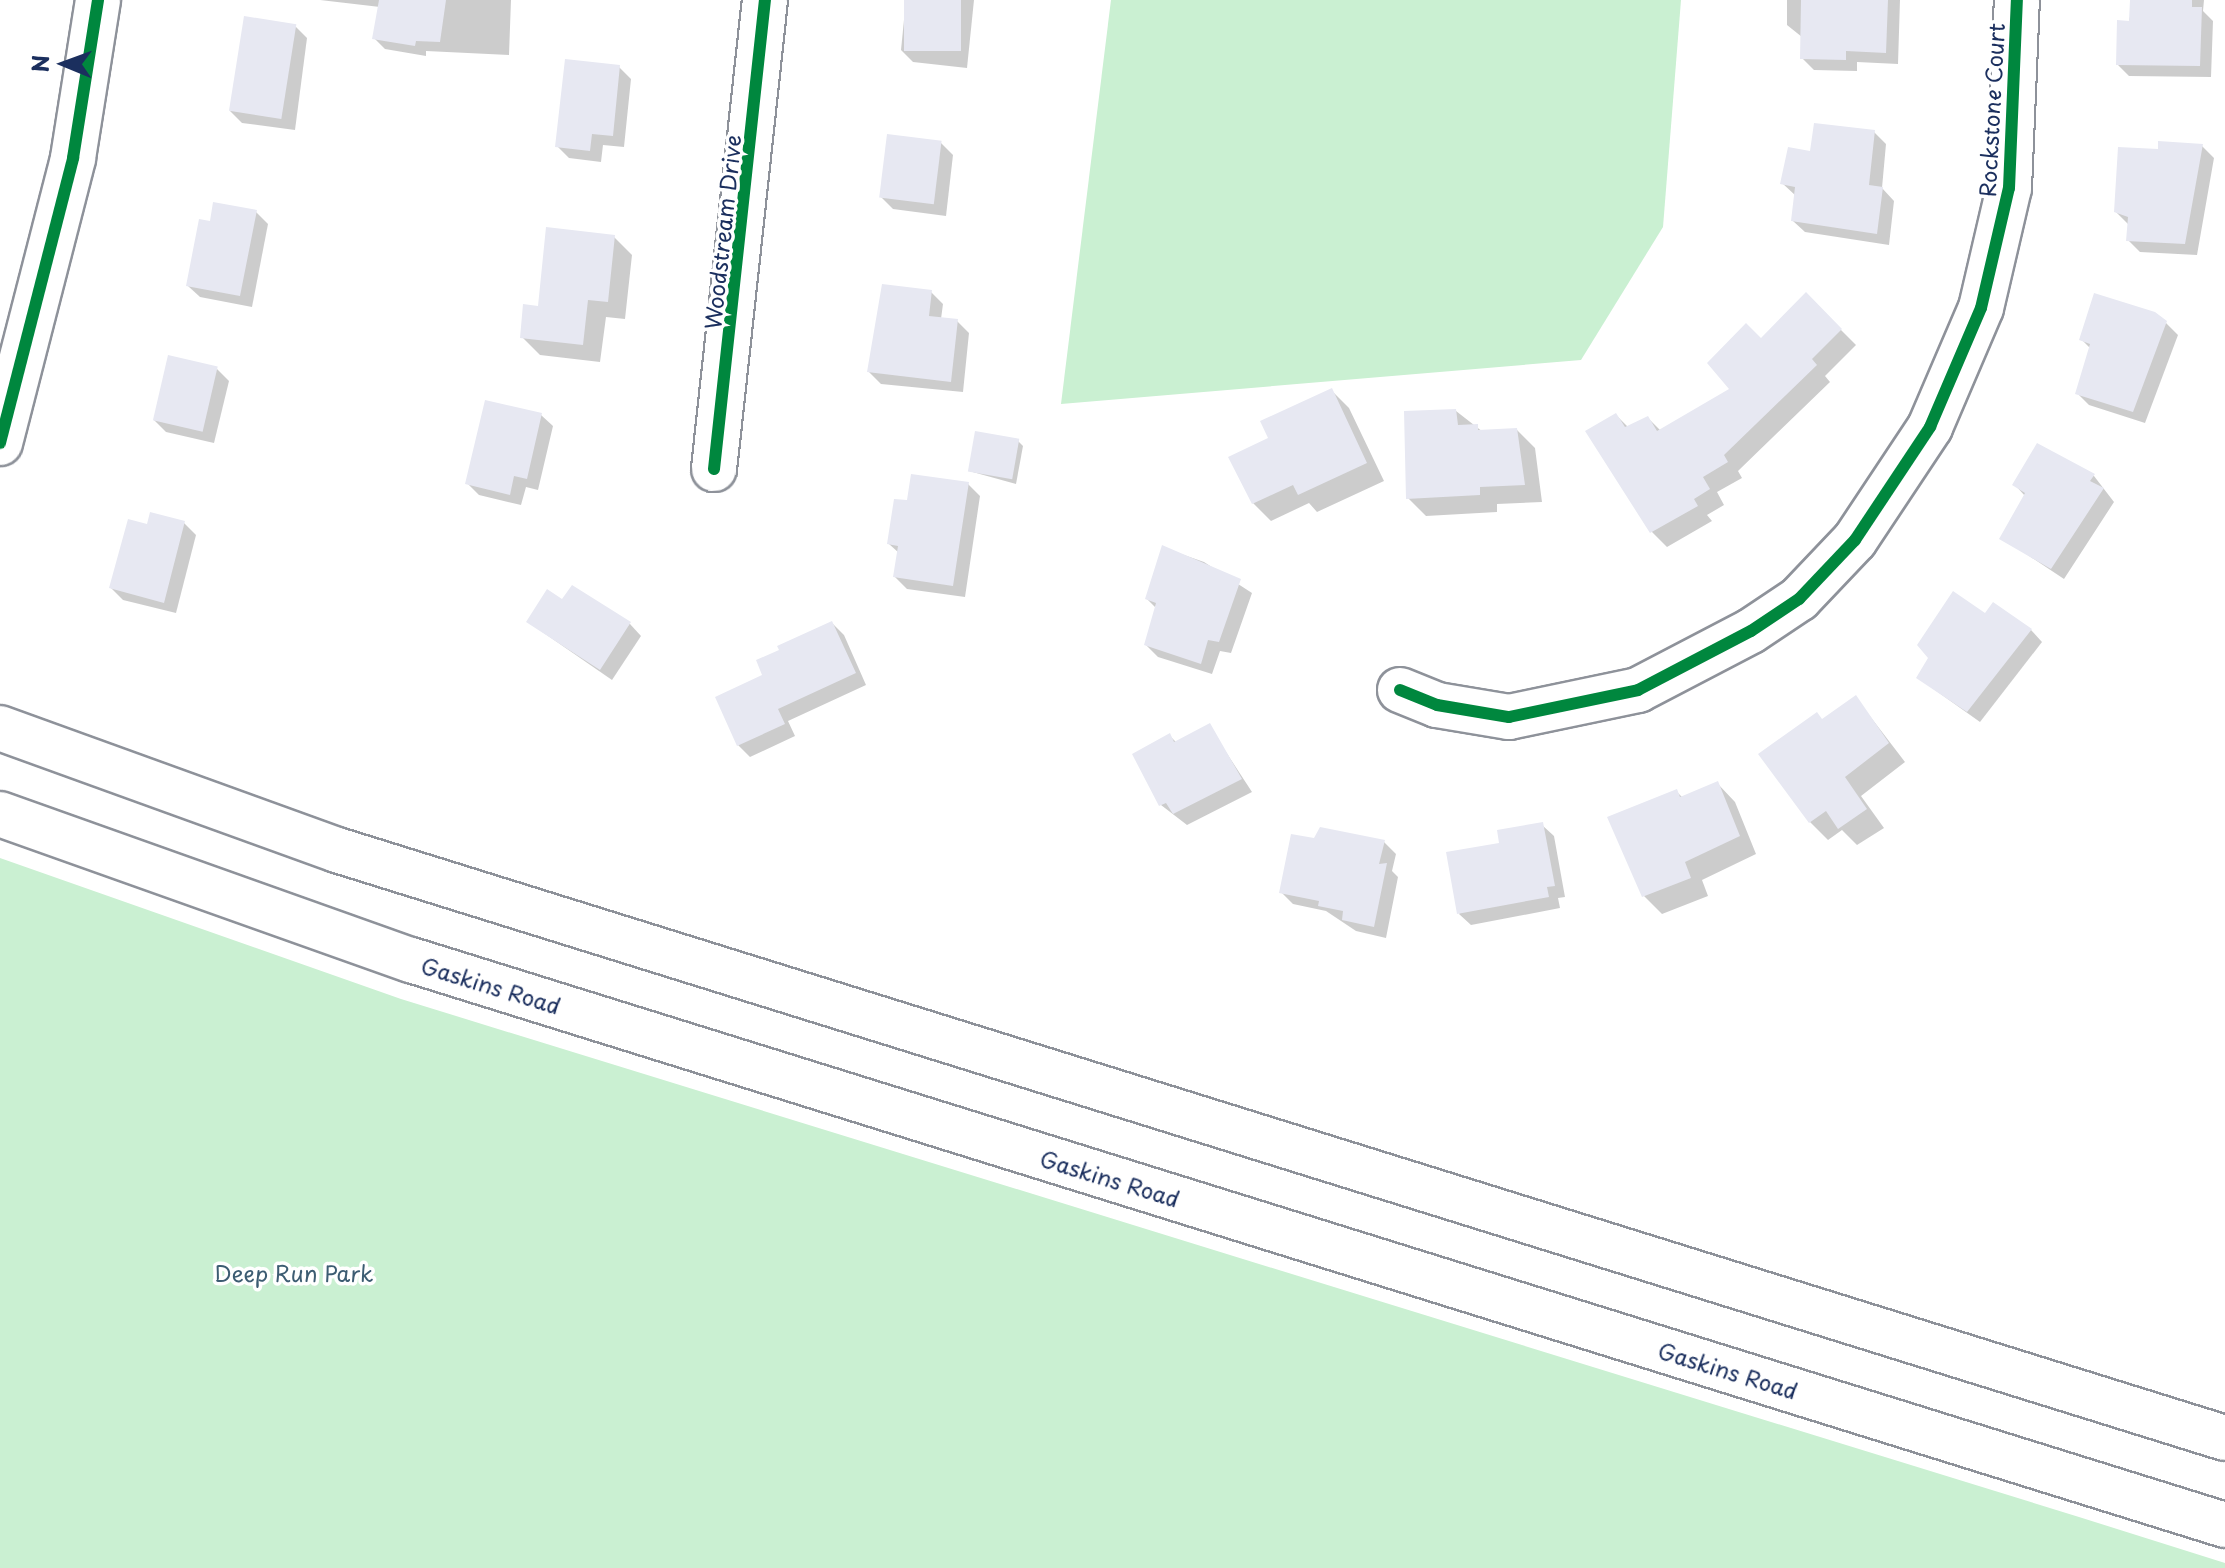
<!DOCTYPE html>
<html>
<head>
<meta charset="utf-8">
<style>
	body { margin:0 }
	#map { position:relative; width:2225px; height:1568px; overflow:hidden; background:#fff; font-family:"Playpen Sans",sans-serif }
	div>[style] { position:absolute }
	[style*='--x'] { left:calc(var(--x)*1px); top:calc(var(--y)*1px); width:calc(var(--w)*1px); rotate:calc(var(--a)*1deg) }
	.green>* { inset:0; background:#caf0d2 }
	.shadow>* { inset:0; background:#0003 }
	.building>* { inset:0; background:#e7e8f2; transform-origin:0 0 }
	.roads { filter:drop-shadow(2px 0 #8e929a) drop-shadow(-2px 0 #8e929a) drop-shadow(0 2px #8e929a) drop-shadow(0 -2px #8e929a) }
	.street>* { height:44px; margin:-22px; padding:0 22px; transform-origin:22px; border-radius:22px; background:#fff }
	.primary>* { height:44px; margin:-22px; padding:0 22px; transform-origin:22px; border-radius:22px; background:#fff }
	.cycleway>* { height:12px; margin:-6px; padding:0 6px; transform-origin:6px; border-radius:6px; background:#00873e }
	span { translate:-50% -50%; white-space:nowrap; text-align:center; line-height:1.15; -webkit-text-stroke:7px #fff; paint-order:stroke }
	.street-label { font-size:22px; color:#1b2f5e }
	.park-label { font-size:22px; color:#3c5c72 }
	.north { position:absolute; left:24px; top:24px; width:80px; height:80px; -webkit-text-stroke:6px #fff; paint-order:stroke; rotate:271deg; font-size:22px; font-weight:700; line-height:32px; text-align:center; color:#1b2f5e }
	.north::after { content:''; display:block; margin:auto; width:28px; height:36px; background:#1b2f5e; clip-path:polygon(50% 0,100% 100%,50% 72%,0 100%) }
</style>
</head>
<body>
<div id="map">
	<div class="green">
		<i style="clip-path:polygon(1111px 0,1681px 0,1663px 227px,1581px 360px,1061px 404px)"></i>
		<i style="clip-path:polygon(0 858px,401px 999px,2079px 1517px,2225px 1563px,2225px 1568px,0 1568px)"></i>
	</div>
	<div class="shadow">
		<i style="clip-path:polygon(320px 0,511px 0,509px 55px,426px 51px,426px 56px,385px 49px,374px 38px,380px 7px)"></i>
		<i style="clip-path:polygon(906px 0,974px 0,967px 68px,913px 62px,901px 50px)"></i>
		<i style="clip-path:polygon(1787px 0,1900px 0,1898px 64px,1857px 62px,1857px 71px,1814px 70px,1802px 58px,1802px 37px,1787px 25px)"></i>
		<i style="clip-path:polygon(2134px 0,2204px 0,2203px 11px,2213px 21px,2211px 77px,2129px 76px,2118px 65px)"></i>
		<i style="clip-path:polygon(295px 26px,307px 38px,295px 130px,242px 123px,230px 111px)"></i>
		<i style="clip-path:polygon(619px 67px,631px 79px,624px 147px,603px 145px,601px 162px,569px 158px,557px 146px)"></i>
		<i style="clip-path:polygon(1874px 132px,1886px 144px,1882px 188px,1894px 201px,1889px 245px,1805px 232px,1793px 221px,1796px 196px,1782px 183px,1812px 154px)"></i>
		<i style="clip-path:polygon(941px 143px,953px 155px,946px 216px,893px 209px,881px 197px)"></i>
		<i style="clip-path:polygon(2202px 146px,2214px 158px,2197px 255px,2140px 252px,2128px 240px,2129px 225px,2116px 212px,2160px 151px)"></i>
		<i style="clip-path:polygon(256px 212px,268px 224px,252px 307px,200px 297px,188px 286px,211px 223px)"></i>
		<i style="clip-path:polygon(614px 237px,632px 255px,625px 319px,606px 317px,600px 362px,540px 355px,522px 337px,539px 308px)"></i>
		<i style="clip-path:polygon(931px 292px,943px 304px,941px 319px,957px 321px,969px 333px,963px 392px,881px 384px,869px 372px)"></i>
		<i style="clip-path:polygon(1806px 295px,1856px 345px,1825px 376px,1830px 382px,1738px 471px,1742px 478px,1717px 492px,1724px 505px,1707px 515px,1712px 521px,1667px 547px,1652px 532px,1616px 415px,1628px 427px,1648px 418px,1661px 431px,1732px 390px)"></i>
		<i style="clip-path:polygon(2166px 323px,2178px 335px,2145px 423px,2089px 405px,2077px 393px,2091px 349px,2082px 340px)"></i>
		<i style="clip-path:polygon(217px 369px,229px 381px,214px 443px,166px 432px,154px 420px)"></i>
		<i style="clip-path:polygon(1331px 390px,1349px 408px,1384px 481px,1317px 512px,1309px 503px,1271px 521px,1253px 503px,1271px 439px)"></i>
		<i style="clip-path:polygon(1456px 411px,1483px 432px,1517px 430px,1535px 448px,1542px 502px,1497px 504px,1497px 512px,1426px 516px,1408px 498px)"></i>
		<i style="clip-path:polygon(541px 415px,553px 426px,538px 490px,526px 487px,521px 505px,479px 495px,467px 483px)"></i>
		<i style="clip-path:polygon(1018px 441px,1023px 446px,1016px 484px,969px 471px)"></i>
		<i style="clip-path:polygon(2038px 446px,2094px 476px,2114px 502px,2064px 579px,2002px 538px,2025px 496px,2015px 485px)"></i>
		<i style="clip-path:polygon(968px 484px,980px 496px,965px 597px,907px 589px,895px 577px,899px 553px,889px 544px)"></i>
		<i style="clip-path:polygon(184px 523px,196px 535px,176px 613px,123px 600px,111px 588px,148px 526px)"></i>
		<i style="clip-path:polygon(1164px 548px,1204px 562px,1252px 593px,1231px 653px,1220px 651px,1212px 674px,1158px 657px,1146px 645px,1157px 609px,1147px 599px)"></i>
		<i style="clip-path:polygon(1986px 616px,2031px 630px,2042px 642px,1980px 722px,1918px 678px)"></i>
		<i style="clip-path:polygon(528px 622px,630px 624px,641px 636px,612px 680px)"></i>
		<i style="clip-path:polygon(832px 623px,844px 635px,866px 685px,788px 721px,795px 736px,750px 757px,738px 745px,765px 676px)"></i>
		<i style="clip-path:polygon(1856px 698px,1905px 762px,1861px 796px,1884px 828px,1857px 845px,1842px 830px,1828px 840px,1810px 822px,1823px 720px)"></i>
		<i style="clip-path:polygon(1209px 726px,1252px 792px,1187px 825px,1161px 805px,1135px 755px,1170px 736px,1177px 743px)"></i>
		<i style="clip-path:polygon(1718px 784px,1735px 802px,1756px 854px,1702px 880px,1708px 896px,1662px 914px,1644px 896px,1676px 791px,1683px 798px)"></i>
		<i style="clip-path:polygon(1542px 825px,1554px 836px,1565px 897px,1558px 898px,1560px 908px,1471px 925px,1459px 914px,1502px 844px)"></i>
		<i style="clip-path:polygon(1316px 840px,1384px 842px,1396px 854px,1392px 871px,1398px 877px,1386px 938px,1356px 931px,1326px 911px,1293px 904px,1281px 892px)"></i>
	</div>
	<div class="building">
		<i style="clip-path:polygon(379px 0,446px 0,440px 42px,416px 41px,415px 46px,372px 39px)"></i>
		<i style="left:904px;top:0;width:57px;height:51px"></i>
		<i style="clip-path:polygon(1801px 0,1888px 0,1886px 53px,1846px 51px,1846px 60px,1800px 59px)"></i>
		<i style="clip-path:polygon(2130px 0,2192px 0,2192px 7px,2202px 7px,2200px 66px,2116px 65px,2117px 20px,2129px 21px)"></i>
		<i style="left:244px;top:16px;width:53px;height:96px;rotate:9deg"></i>
		<i style="clip-path:polygon(565px 59px,620px 65px,613px 136px,592px 134px,590px 151px,555px 147px)"></i>
		<i style="clip-path:polygon(1814px 123px,1875px 130px,1869px 185px,1883px 187px,1877px 234px,1791px 221px,1795px 187px,1780px 184px,1788px 147px,1810px 151px)"></i>
		<i style="left:887px;top:134px;width:55px;height:64px;rotate:7deg"></i>
		<i style="clip-path:polygon(2158px 141px,2203px 144px,2185px 244px,2126px 241px,2128px 217px,2114px 212px,2118px 147px,2158px 149px)"></i>
		<i style="clip-path:polygon(213px 202px,257px 210px,240px 296px,186px 286px,199px 219px,210px 221px)"></i>
		<i style="clip-path:polygon(546px 227px,615px 235px,608px 302px,588px 300px,583px 345px,520px 338px,523px 304px,538px 306px)"></i>
		<i style="clip-path:polygon(882px 284px,932px 290px,929px 316px,958px 319px,951px 382px,867px 372px)"></i>
		<i style="clip-path:polygon(1806px 292px,1842px 329px,1812px 359px,1817px 365px,1724px 455px,1728px 462px,1703px 477px,1710px 489px,1694px 499px,1698px 506px,1650px 533px,1585px 431px,1616px 413px,1625px 427px,1648px 416px,1657px 431px,1729px 389px,1707px 363px,1746px 323px,1761px 338px)"></i>
		<i style="clip-path:polygon(2094px 293px,2155px 312px,2167px 321px,2133px 412px,2075px 394px,2090px 344px,2079px 340px)"></i>
		<i style="left:168px;top:355px;width:51px;height:67px;rotate:13deg"></i>
		<i style="clip-path:polygon(1332px 388px,1367px 463px,1298px 495px,1293px 485px,1252px 504px,1228px 457px,1268px 438px,1260px 421px)"></i>
		<i style="clip-path:polygon(485px 400px,542px 413px,527px 479px,514px 476px,510px 495px,465px 484px)"></i>
		<i style="clip-path:polygon(1456px 409px,1458px 425px,1478px 424px,1478px 430px,1517px 428px,1525px 485px,1480px 487px,1480px 495px,1406px 499px,1404px 411px)"></i>
		<i style="left:975px;top:431px;width:45px;height:41px;rotate:10deg"></i>
		<i style="clip-path:polygon(2037px 443px,2095px 474px,2090px 481px,2104px 488px,2051px 569px,1999px 539px,2025px 493px,2012px 485px)"></i>
		<i style="clip-path:polygon(911px 474px,969px 482px,953px 586px,893px 577px,898px 546px,887px 544px,894px 499px,907px 500px)"></i>
		<i style="clip-path:polygon(150px 512px,185px 521px,164px 603px,109px 588px,128px 519px,147px 524px)"></i>
		<i style="clip-path:polygon(1162px 545px,1241px 579px,1219px 642px,1208px 640px,1201px 664px,1144px 645px,1156px 603px,1145px 599px)"></i>
		<i style="clip-path:polygon(572px 585px,631px 622px,600px 670px,526px 622px,547px 589px,562px 599px)"></i>
		<i style="clip-path:polygon(1953px 591px,1985px 613px,1993px 602px,2032px 629px,1967px 712px,1916px 678px,1928px 658px,1917px 645px)"></i>
		<i style="clip-path:polygon(832px 621px,856px 673px,778px 709px,785px 724px,737px 746px,715px 697px,762px 675px,756px 660px,779px 650px,777px 646px)"></i>
		<i style="clip-path:polygon(1856px 695px,1889px 743px,1845px 777px,1867px 809px,1838px 829px,1826px 811px,1809px 823px,1758px 754px,1817px 712px,1822px 719px)"></i>
		<i style="clip-path:polygon(1210px 723px,1242px 779px,1173px 814px,1166px 803px,1159px 806px,1132px 754px,1170px 733px,1174px 742px)"></i>
		<i style="clip-path:polygon(1718px 781px,1740px 836px,1685px 862px,1691px 878px,1642px 897px,1607px 817px,1677px 789px,1680px 797px)"></i>
		<i style="clip-path:polygon(1543px 822px,1555px 886px,1547px 887px,1549px 897px,1457px 914px,1446px 852px,1499px 843px,1497px 830px)"></i>
		<i style="clip-path:polygon(1320px 827px,1385px 840px,1379px 864px,1387px 863px,1374px 927px,1342px 920px,1343px 911px,1318px 906px,1319px 901px,1279px 893px,1291px 834px,1314px 838px)"></i>
	</div>
	<div class="roads">
		<div class="street">
			<i style="--x:0;--y:443;--w:294;--a:-75.6"></i>
			<i style="--x:73;--y:158;--w:160;--a:-81"></i>
			<i style="--x:714;--y:469;--w:472;--a:-83.8"></i>
			<i style="--x:1400;--y:690;--w:40;--a:22"></i>
			<i style="--x:1437;--y:705;--w:73;--a:9.5"></i>
			<i style="--x:1509;--y:717;--w:132;--a:-11.8"></i>
			<i style="--x:1638;--y:690;--w:127;--a:-27.6"></i>
			<i style="--x:1751;--y:631;--w:58;--a:-33.7"></i>
			<i style="--x:1799;--y:599;--w:81;--a:-46.5"></i>
			<i style="--x:1855;--y:540;--w:136;--a:-56.4"></i>
			<i style="--x:1930;--y:427;--w:129;--a:-66.8"></i>
			<i style="--x:1981;--y:308;--w:123;--a:-76.9"></i>
			<i style="--x:2009;--y:188;--w:188;--a:-87.6"></i>
		</div>
		<div class="primary">
			<i style="--x:0;--y:728;--w:358;--a:19.9"></i>
			<i style="--x:337;--y:850;--w:1977;--a:17.3"></i>
			<i style="--x:0;--y:814;--w:436;--a:19.6"></i>
			<i style="--x:411;--y:960;--w:1900;--a:17.3"></i>
		</div>
	</div>
	<div class="cycleway">
		<i style="--x:0;--y:443;--w:294;--a:-75.6"></i>
		<i style="--x:73;--y:158;--w:160;--a:-81"></i>
		<i style="--x:714;--y:469;--w:472;--a:-83.8"></i>
		<i style="--x:1400;--y:690;--w:40;--a:22"></i>
		<i style="--x:1437;--y:705;--w:73;--a:9.5"></i>
		<i style="--x:1509;--y:717;--w:132;--a:-11.8"></i>
		<i style="--x:1638;--y:690;--w:127;--a:-27.6"></i>
		<i style="--x:1751;--y:631;--w:58;--a:-33.7"></i>
		<i style="--x:1799;--y:599;--w:81;--a:-46.5"></i>
		<i style="--x:1855;--y:540;--w:136;--a:-56.4"></i>
		<i style="--x:1930;--y:427;--w:129;--a:-66.8"></i>
		<i style="--x:1981;--y:308;--w:123;--a:-76.9"></i>
		<i style="--x:2009;--y:188;--w:188;--a:-87.6"></i>
	</div>
	<div class="street-label">
		<span style="left:1991px;top:110px;rotate:-87deg">Rockstone Court</span>
		<span style="left:722px;top:232px;rotate:-84deg">Woodstream Drive</span>
		<span style="left:491px;top:985px;rotate:17deg">Gaskins Road</span>
		<span style="left:1110px;top:1178px;rotate:17deg">Gaskins Road</span>
		<span style="left:1728px;top:1370px;rotate:17deg">Gaskins Road</span>
	</div>
	<div class="park-label">
		<span style="left:294px;top:1273px">Deep Run Park</span>
	</div>
	<div class="north">N</div>
</div>
</body>
</html>
